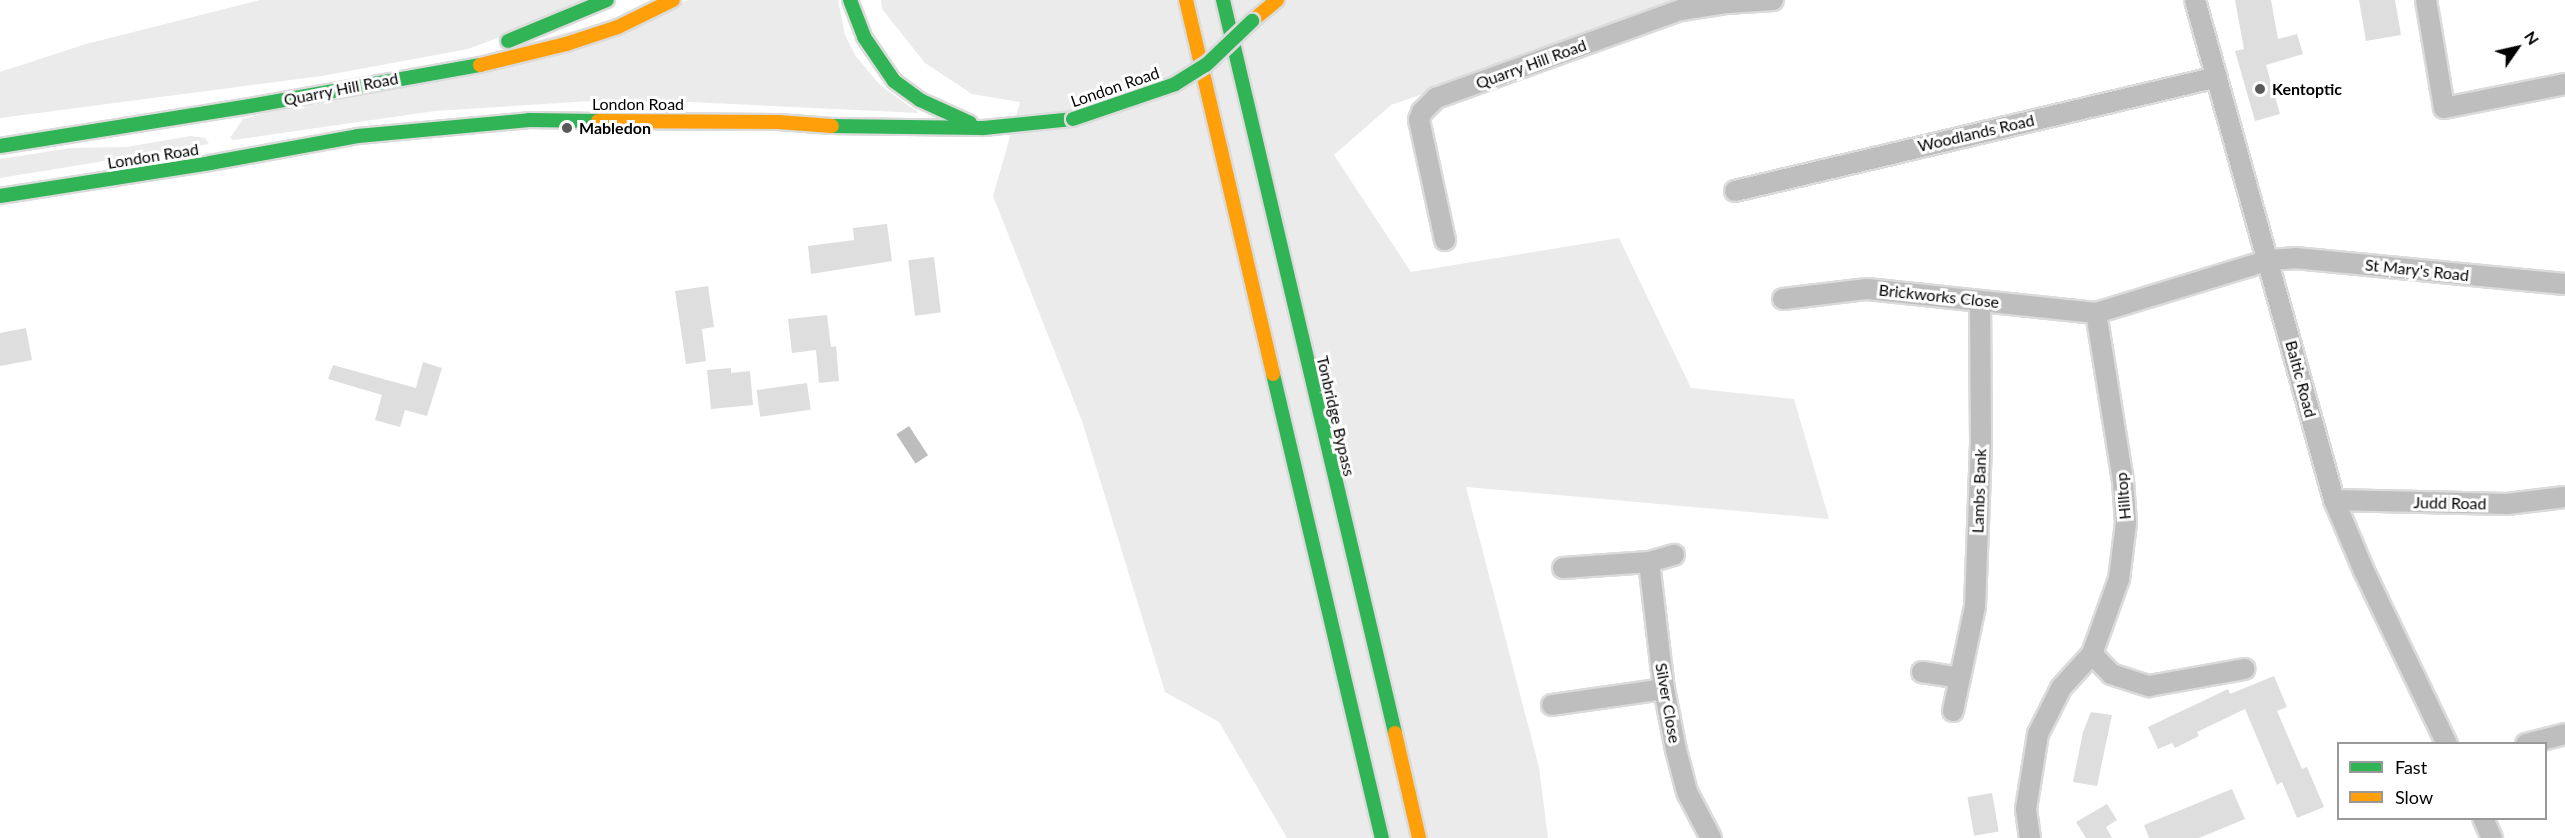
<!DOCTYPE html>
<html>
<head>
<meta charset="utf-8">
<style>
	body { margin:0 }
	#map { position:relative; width:2565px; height:838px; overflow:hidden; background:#fff; font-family:Lato,sans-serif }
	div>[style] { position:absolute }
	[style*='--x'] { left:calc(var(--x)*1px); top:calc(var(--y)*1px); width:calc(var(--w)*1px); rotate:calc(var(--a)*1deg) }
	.green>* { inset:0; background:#ebebeb }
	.water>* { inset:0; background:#bdbdbd; transform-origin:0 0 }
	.building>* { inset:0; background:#dedede; transform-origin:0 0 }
	.roads { filter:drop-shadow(2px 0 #dbdbdb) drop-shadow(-2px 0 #dbdbdb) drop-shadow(0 2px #dbdbdb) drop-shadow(0 -2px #dbdbdb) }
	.street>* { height:20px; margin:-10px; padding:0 10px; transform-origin:10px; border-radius:10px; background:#bebebe }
	.fast>* { height:14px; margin:-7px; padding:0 7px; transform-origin:7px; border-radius:7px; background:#30b455 }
	.slow>* { height:14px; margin:-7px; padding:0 7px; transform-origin:7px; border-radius:7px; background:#ff9f0a }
	.bridges { filter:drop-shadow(2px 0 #dbdbdb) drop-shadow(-2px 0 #dbdbdb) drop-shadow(0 2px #dbdbdb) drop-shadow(0 -2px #dbdbdb) }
	.fast-bridge>* { height:14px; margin:-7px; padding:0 7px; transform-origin:7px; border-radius:7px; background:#30b455 }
	.dots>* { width:16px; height:16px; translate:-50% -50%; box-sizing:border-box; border:3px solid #fff; border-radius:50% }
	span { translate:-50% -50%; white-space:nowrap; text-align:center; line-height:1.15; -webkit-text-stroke:6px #fff; paint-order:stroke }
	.street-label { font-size:16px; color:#000 }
	.poi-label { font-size:16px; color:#000; font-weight:700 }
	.left { translate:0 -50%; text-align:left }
	.legend { position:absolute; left:2337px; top:742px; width:210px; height:78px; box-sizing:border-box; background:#fff; border:2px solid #999; margin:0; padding:8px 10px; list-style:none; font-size:18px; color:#000 }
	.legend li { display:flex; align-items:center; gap:12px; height:30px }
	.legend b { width:30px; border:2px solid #999 }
	.north { position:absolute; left:2487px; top:18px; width:60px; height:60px; -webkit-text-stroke:4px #fff; paint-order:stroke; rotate:56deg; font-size:16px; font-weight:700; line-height:24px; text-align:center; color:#000 }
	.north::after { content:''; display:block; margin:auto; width:21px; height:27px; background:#000; clip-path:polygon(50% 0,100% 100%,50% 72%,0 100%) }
</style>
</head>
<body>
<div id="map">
	<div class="green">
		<i style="clip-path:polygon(260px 0,589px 0,562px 14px,468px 49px,322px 76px,0 118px,0 72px,86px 44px)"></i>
		<i style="clip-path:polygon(689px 0,838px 0,845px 35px,855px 55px,880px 85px,919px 113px,689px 102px,591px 101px,435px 111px,233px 140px,230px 138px,243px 119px)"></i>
		<i style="clip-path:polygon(881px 0,1671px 0,1665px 10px,1391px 105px,1334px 155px,1411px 272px,1619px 238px,1691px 388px,1794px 399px,1829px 519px,1466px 487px,1539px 767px,1548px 838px,1287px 838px,1219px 722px,1165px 692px,1082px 421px,993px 196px,1020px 102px,972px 94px,925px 63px,882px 9px)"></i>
		<i style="clip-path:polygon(191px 136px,205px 138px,209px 144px,0 178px,0 159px,71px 148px,126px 147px)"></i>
	</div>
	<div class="water">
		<i style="left:909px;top:426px;width:35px;height:15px;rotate:57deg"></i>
	</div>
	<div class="building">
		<i style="clip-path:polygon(2235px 0,2271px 0,2278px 39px,2297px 34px,2303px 54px,2266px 65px,2280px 114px,2255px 121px,2235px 51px,2244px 49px)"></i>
		<i style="clip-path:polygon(2359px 0,2395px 0,2401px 35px,2366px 41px)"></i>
		<i style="clip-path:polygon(887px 224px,892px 261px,811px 274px,808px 246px,854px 240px,853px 228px)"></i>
		<i style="left:934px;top:257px;width:56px;height:26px;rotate:83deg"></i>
		<i style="clip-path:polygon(708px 286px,714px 327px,702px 329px,706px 361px,686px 364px,675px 291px)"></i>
		<i style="clip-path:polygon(827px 315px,831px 347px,836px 346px,839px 381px,819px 383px,816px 350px,792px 353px,788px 319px)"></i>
		<i style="clip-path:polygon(26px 328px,32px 360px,0 366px,0 333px)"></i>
		<i style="clip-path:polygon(423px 362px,442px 368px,427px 416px,405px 410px,400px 427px,375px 420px,382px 395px,328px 379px,333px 365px,416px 388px)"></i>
		<i style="clip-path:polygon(731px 368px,731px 373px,750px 371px,753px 405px,711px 409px,707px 370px)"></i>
		<i style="left:807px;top:383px;width:27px;height:51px;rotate:82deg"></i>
		<i style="clip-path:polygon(2274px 676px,2287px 707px,2277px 711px,2302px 769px,2307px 767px,2324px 807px,2297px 818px,2282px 782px,2277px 785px,2245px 709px,2197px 732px,2199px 736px,2175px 748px,2172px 743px,2158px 749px,2148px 727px,2228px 689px,2230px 694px)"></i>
		<i style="clip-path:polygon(2091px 712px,2112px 715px,2097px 786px,2073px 782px,2083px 732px)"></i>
		<i style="clip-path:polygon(2232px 789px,2245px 819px,2199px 838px,2149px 838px,2144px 825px)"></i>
		<i style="left:1992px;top:793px;width:39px;height:25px;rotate:80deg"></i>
		<i style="clip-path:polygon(2107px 804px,2117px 820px,2106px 827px,2112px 838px,2086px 838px,2076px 822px)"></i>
	</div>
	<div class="roads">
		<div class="street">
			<i style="--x:2195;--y:0;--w:519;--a:74.46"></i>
			<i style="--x:2334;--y:500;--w:77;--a:67.1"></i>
			<i style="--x:2364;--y:571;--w:192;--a:64.4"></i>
			<i style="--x:2426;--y:0;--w:109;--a:80.5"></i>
			<i style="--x:2444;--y:108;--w:123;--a:-11.2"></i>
			<i style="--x:1735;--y:191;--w:495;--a:-13.3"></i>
			<i style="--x:1445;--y:240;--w:123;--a:-102.2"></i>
			<i style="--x:1419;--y:120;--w:9;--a:-69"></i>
			<i style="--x:1422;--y:112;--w:20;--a:-45"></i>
			<i style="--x:1436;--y:98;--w:260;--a:-19.8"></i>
			<i style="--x:1681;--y:10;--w:47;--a:-8.7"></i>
			<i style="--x:1727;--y:3;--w:46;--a:-3.7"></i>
			<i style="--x:1783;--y:299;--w:85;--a:-6.8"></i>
			<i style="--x:1867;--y:289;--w:230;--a:6"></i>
			<i style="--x:2334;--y:500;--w:173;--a:1.3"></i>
			<i style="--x:2507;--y:504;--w:58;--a:-6.9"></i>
			<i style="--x:1649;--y:562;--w:26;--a:-16"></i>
			<i style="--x:1563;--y:568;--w:86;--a:-4"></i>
			<i style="--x:1649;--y:562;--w:128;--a:83.3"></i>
			<i style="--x:1664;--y:689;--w:62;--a:78.9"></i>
			<i style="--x:1676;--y:750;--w:43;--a:75.3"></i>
			<i style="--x:1687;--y:792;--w:52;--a:62.4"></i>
			<i style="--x:2092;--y:654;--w:28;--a:46"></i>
			<i style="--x:2111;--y:674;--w:40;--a:18"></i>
			<i style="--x:2149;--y:686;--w:97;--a:-10.1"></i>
			<i style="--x:1922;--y:672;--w:38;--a:9"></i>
			<i style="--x:1552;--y:705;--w:113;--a:-8.1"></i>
			<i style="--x:1953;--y:711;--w:106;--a:-78.1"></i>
			<i style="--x:1975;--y:607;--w:166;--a:-87.9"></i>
			<i style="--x:1981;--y:441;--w:139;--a:-90.4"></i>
			<i style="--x:2526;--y:744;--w:40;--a:-14.4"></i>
			<i style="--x:2483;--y:818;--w:22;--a:66"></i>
			<i style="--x:2030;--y:838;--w:29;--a:-98"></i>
			<i style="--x:2026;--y:809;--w:76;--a:-80.9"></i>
			<i style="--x:2038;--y:734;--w:51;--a:-63.4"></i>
			<i style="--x:2061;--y:688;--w:46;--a:-47.6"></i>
			<i style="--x:2092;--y:654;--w:80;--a:-70.2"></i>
			<i style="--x:2119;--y:579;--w:56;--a:-82.9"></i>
			<i style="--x:2126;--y:523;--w:42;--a:-94.1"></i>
			<i style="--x:2123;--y:481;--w:170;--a:-99.1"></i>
			<i style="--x:2096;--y:313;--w:181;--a:-17"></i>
			<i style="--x:2269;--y:260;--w:26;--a:-4"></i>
			<i style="--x:2295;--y:258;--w:271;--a:5.5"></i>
		</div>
		<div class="fast">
			<i style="--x:850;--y:0;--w:40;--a:69"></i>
			<i style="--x:864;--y:37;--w:53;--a:55.7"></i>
			<i style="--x:894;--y:81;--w:32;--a:36"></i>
			<i style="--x:920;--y:100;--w:55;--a:24.7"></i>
			<i style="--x:1223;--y:0;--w:753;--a:76.79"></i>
			<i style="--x:508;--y:41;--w:107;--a:-22.5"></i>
			<i style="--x:832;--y:126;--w:151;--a:0.8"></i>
			<i style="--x:983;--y:128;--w:90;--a:-5.7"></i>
			<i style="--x:0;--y:146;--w:253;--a:-9.1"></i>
			<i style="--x:250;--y:106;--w:234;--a:-10.1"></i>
			<i style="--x:0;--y:196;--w:213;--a:-8.9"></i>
			<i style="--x:210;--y:163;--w:150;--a:-10.3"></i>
			<i style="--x:358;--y:136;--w:172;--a:-5.3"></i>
			<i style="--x:529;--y:120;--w:69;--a:0.8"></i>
			<i style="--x:1273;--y:374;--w:477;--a:76.8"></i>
		</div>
		<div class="slow">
			<i style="--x:1186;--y:0;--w:384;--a:76.9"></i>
			<i style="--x:1252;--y:21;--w:33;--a:-40"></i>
			<i style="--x:480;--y:65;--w:89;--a:-13.7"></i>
			<i style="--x:566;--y:44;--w:55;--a:-18.1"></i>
			<i style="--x:618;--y:27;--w:61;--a:-26.1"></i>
			<i style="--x:598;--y:121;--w:180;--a:0.3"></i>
			<i style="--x:778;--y:122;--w:54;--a:4.2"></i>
			<i style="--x:1395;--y:733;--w:108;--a:77.1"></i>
		</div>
	</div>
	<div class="bridges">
		<div class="fast-bridge">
			<i style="--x:1073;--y:119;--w:108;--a:-18.9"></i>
			<i style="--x:1175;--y:84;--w:36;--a:-32"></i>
			<i style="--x:1206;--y:65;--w:64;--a:-43.7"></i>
		</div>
	</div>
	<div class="dots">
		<i style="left:2260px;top:89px;background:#595959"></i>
		<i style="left:567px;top:128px;background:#595959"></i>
	</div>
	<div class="street-label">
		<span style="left:1531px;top:64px;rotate:-20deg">Quarry Hill Road</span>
		<span style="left:1115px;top:87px;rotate:-19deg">London Road</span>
		<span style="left:341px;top:89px;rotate:-11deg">Quarry Hill Road</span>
		<span style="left:638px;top:104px">London Road</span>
		<span style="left:1976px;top:133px;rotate:-13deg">Woodlands Road</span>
		<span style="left:153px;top:156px;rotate:-9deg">London Road</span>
		<span style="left:2417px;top:270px;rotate:6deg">St Mary's Road</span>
		<span style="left:1939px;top:296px;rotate:6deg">Brickworks Close</span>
		<span style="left:2301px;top:379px;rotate:75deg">Baltic Road</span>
		<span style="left:1336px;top:416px;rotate:77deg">Tonbridge Bypass</span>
		<span style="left:1979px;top:491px;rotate:-88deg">Lambs Bank</span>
		<span style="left:2123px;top:496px;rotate:-95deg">Hilltop</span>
		<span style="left:2450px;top:503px;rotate:1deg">Judd Road</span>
		<span style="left:1668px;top:703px;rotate:80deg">Silver Close</span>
	</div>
	<div class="poi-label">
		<span class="left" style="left:2272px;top:89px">Kentoptic</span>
		<span class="left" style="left:579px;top:128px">Mabledon</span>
	</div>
	<ul class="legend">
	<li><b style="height:8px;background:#30b455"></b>Fast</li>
	<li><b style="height:8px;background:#ff9f0a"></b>Slow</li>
	</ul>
	<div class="north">N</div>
</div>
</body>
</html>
